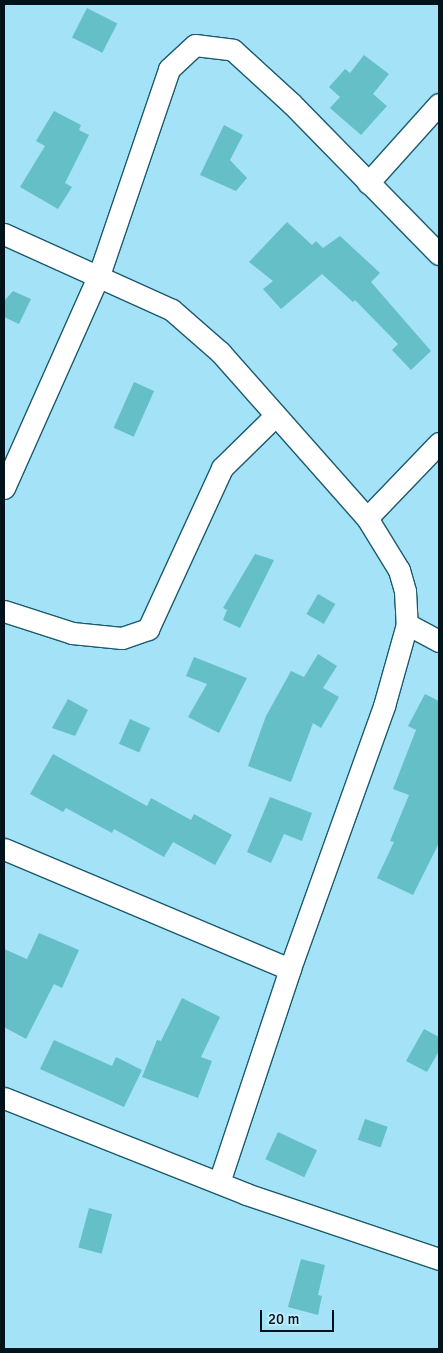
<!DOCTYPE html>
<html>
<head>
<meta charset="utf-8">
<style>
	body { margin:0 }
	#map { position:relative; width:443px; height:1353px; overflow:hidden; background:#a4e2f8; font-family:Signika,sans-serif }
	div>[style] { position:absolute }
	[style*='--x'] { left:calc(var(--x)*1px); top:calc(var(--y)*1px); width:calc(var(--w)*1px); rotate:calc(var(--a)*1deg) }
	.building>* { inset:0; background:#65bfc6; transform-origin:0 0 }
	.roads { filter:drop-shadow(1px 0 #1b5b6e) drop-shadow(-1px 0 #1b5b6e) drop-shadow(0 1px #1b5b6e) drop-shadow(0 -1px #1b5b6e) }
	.street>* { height:21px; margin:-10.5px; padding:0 10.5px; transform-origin:10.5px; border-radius:10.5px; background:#fff }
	span { translate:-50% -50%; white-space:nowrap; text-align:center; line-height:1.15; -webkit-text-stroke:4px #bfecfd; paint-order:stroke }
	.frame { position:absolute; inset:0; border:5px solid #00121a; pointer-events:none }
	.scale { position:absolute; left:260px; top:1310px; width:74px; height:22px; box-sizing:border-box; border:2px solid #00121a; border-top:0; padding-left:6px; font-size:15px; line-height:18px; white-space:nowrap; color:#00121a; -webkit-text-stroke:4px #bfecfd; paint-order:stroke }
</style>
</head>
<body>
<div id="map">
	<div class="building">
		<i style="left:87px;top:8px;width:34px;height:33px;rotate:27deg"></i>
		<i style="clip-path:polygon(364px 55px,389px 74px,373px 94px,387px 106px,361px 135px,330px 108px,340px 97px,329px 87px,345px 69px,350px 73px)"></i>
		<i style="clip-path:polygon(54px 111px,81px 125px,79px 130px,89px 135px,65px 183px,72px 187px,58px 209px,20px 187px,45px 146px,36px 141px)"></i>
		<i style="clip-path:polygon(224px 125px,243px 135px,230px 160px,247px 178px,236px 191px,200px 175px)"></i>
		<i style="clip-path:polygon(287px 222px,312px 245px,316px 241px,323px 248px,340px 236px,380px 273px,371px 282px,431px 351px,411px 370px,392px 350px,398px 344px,355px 300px,353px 302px,322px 274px,281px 309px,263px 289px,273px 281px,249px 262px)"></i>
		<i style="clip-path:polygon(13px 291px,31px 299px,19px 324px,4px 317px,4px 301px)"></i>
		<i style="left:134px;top:382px;width:22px;height:50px;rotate:24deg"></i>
		<i style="clip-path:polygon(255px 554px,274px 560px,240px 628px,223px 620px,227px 610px,223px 608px)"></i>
		<i style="left:318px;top:594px;width:20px;height:23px;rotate:30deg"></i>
		<i style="clip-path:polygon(318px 654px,337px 666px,323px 688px,339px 697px,321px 728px,313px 723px,291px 782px,248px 766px,266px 716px,291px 671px,304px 677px)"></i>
		<i style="clip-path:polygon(194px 657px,247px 678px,219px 733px,188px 717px,207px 684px,186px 676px)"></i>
		<i style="clip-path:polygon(425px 694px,439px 701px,439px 843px,413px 895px,377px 878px,394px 842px,390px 841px,409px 795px,393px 789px,416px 730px,408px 726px)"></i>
		<i style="clip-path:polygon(68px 699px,88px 710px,75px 736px,52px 728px)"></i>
		<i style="left:130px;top:719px;width:22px;height:27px;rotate:24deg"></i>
		<i style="clip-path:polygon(53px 754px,147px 806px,151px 798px,191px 820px,194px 814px,232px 835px,215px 865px,173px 842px,164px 857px,114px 829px,112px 833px,66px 808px,63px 812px,30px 794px)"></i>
		<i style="clip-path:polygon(270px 797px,312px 813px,302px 841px,284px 834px,271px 863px,247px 852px)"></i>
		<i style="clip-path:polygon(39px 933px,79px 950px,62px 988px,54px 984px,26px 1039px,4px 1027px,4px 949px,27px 959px)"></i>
		<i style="clip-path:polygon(182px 998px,220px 1017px,201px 1057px,212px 1061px,198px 1098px,142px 1077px,157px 1040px,161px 1041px)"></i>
		<i style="clip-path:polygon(424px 1029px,439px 1037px,439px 1051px,427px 1072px,406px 1061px)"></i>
		<i style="clip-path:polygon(54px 1040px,112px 1066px,116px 1057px,142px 1070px,124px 1107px,40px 1069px)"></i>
		<i style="left:365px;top:1119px;width:24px;height:22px;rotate:19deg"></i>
		<i style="left:278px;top:1132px;width:43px;height:30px;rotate:25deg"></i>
		<i style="left:89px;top:1208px;width:24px;height:41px;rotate:15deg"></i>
		<i style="clip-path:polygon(301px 1259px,325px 1265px,318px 1295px,322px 1296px,318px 1315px,288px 1307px)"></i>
	</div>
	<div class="roads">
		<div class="street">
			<i style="--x:368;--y:183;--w:106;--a:-48.1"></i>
			<i style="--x:4;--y:234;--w:184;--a:24.3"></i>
			<i style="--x:172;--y:310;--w:64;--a:41.2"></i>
			<i style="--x:220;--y:352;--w:222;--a:48.5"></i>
			<i style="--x:367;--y:518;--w:61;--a:58.4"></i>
			<i style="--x:399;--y:570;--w:22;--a:74"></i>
			<i style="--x:405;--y:591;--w:33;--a:87"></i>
			<i style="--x:407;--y:624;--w:85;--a:105.7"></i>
			<i style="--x:384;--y:706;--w:279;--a:109.7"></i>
			<i style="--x:290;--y:969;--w:225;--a:108.4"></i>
			<i style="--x:4;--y:488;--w:233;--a:-66"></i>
			<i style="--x:99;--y:275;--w:218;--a:-71.2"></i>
			<i style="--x:169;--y:69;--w:35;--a:-43"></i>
			<i style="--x:195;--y:45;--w:38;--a:7"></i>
			<i style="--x:233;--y:50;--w:80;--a:42.5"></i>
			<i style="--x:292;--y:104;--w:210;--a:45.6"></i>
			<i style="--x:367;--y:518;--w:104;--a:-46.2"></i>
			<i style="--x:4;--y:611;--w:71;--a:17.9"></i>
			<i style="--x:72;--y:633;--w:50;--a:5.7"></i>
			<i style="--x:122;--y:638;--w:28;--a:-19"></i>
			<i style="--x:148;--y:629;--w:177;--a:-65.3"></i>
			<i style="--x:222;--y:468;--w:74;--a:-44.5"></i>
			<i style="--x:407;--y:624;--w:36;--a:28"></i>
			<i style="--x:4;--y:849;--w:310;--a:22.8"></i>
			<i style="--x:4;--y:1098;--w:260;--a:21.6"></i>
			<i style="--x:246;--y:1194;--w:204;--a:18.6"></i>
		</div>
	</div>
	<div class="frame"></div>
	<div class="scale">20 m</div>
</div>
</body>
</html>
